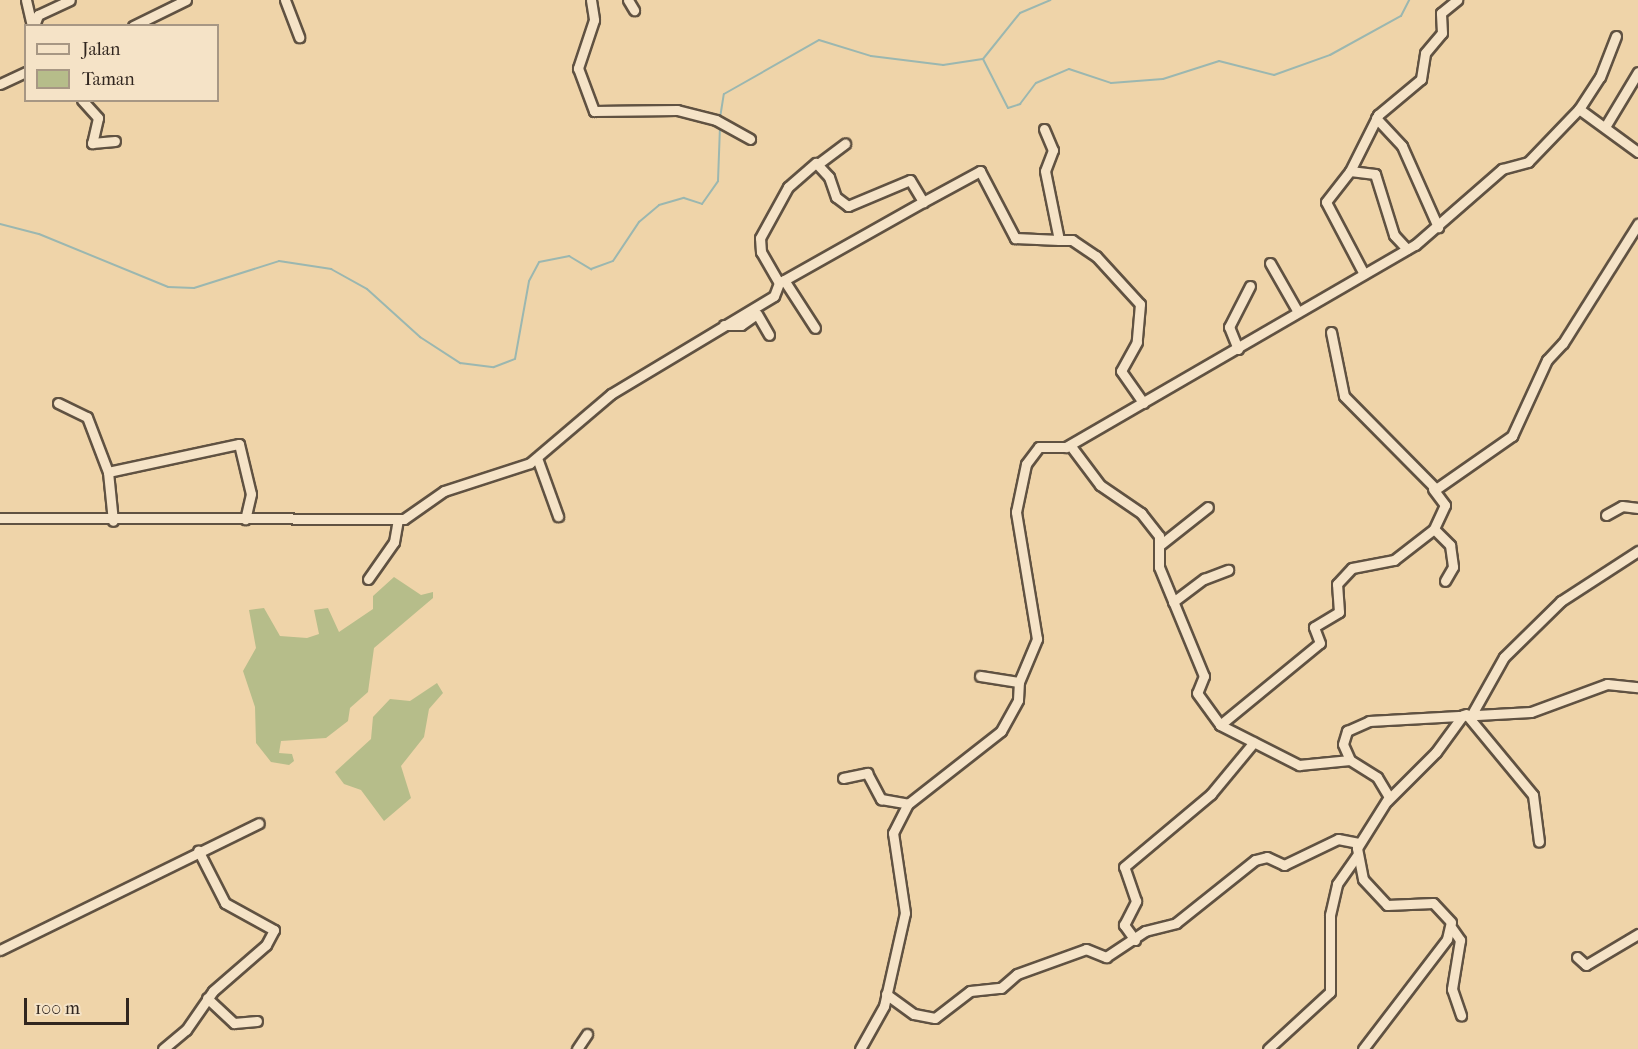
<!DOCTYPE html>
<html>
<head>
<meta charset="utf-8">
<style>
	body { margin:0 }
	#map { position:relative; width:1638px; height:1049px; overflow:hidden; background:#efd4a9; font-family:"IM FELL French Canon",serif }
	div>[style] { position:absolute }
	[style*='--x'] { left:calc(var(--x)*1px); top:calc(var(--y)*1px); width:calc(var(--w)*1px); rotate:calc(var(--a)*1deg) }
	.green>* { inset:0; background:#b6bd8a }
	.stream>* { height:2px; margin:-1px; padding:0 1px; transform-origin:1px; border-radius:1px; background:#9bb7b0 }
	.roads { filter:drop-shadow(2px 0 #605242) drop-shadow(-2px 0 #605242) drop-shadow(0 2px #605242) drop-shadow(0 -2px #605242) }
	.minor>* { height:9px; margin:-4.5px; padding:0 4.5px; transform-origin:4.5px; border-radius:4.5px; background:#f5e3c7 }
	span { translate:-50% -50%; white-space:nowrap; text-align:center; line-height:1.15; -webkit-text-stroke:5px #f5e3c7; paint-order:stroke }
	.legend { position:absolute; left:24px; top:24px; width:195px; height:78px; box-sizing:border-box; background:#f5e3c7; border:2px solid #a79784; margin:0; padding:8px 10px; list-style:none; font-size:18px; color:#31261f }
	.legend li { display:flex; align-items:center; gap:12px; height:30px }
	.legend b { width:30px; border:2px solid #a79784 }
	.scale { position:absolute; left:24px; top:998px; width:105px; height:27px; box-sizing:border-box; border:3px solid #31261f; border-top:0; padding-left:8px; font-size:18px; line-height:21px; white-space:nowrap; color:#31261f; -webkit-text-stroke:4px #f5e3c7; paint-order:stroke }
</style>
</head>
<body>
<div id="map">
	<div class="green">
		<i style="clip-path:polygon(394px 577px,421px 595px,433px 592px,433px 598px,374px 648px,368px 692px,350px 708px,348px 721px,326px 738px,281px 741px,279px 753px,292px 754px,294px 761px,289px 765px,271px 762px,256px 743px,255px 707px,243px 671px,256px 648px,249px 610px,264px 608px,280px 636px,307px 638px,319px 634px,314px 610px,328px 608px,339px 632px,373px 609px,373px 596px)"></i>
		<i style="clip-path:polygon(437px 683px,443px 693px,429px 709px,424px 737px,401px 766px,411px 798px,384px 821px,361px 790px,344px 784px,335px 772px,371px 739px,373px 717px,390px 699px,410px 701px)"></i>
	</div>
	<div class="stream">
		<i style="--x:983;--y:59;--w:55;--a:63"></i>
		<i style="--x:1008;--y:108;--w:13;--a:-18"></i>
		<i style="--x:1020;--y:104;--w:26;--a:-53"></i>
		<i style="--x:1036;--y:83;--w:36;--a:-23"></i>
		<i style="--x:1069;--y:69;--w:44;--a:18.4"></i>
		<i style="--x:1111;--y:83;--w:52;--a:-4.4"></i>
		<i style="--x:1163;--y:79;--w:59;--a:-17.8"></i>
		<i style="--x:1219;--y:61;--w:57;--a:14.3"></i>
		<i style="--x:1274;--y:75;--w:59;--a:-19.7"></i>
		<i style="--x:1330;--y:55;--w:81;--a:-28.8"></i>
		<i style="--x:1401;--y:16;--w:18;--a:-63"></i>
		<i style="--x:720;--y:118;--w:24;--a:-81"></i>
		<i style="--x:724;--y:94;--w:109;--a:-29.6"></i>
		<i style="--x:819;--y:40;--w:54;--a:17.1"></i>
		<i style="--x:871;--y:56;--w:73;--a:7.1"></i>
		<i style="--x:943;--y:65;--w:40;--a:-8.5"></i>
		<i style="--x:983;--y:59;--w:59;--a:-51.2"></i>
		<i style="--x:1020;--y:13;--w:33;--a:-23"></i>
		<i style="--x:0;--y:224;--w:40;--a:14.4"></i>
		<i style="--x:39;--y:234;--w:139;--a:22.3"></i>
		<i style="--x:168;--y:287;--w:26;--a:2"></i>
		<i style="--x:194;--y:288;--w:89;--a:-17.6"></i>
		<i style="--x:279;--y:261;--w:53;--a:8.7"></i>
		<i style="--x:331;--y:269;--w:41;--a:29.1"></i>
		<i style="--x:367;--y:289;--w:72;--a:42.2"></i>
		<i style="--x:420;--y:337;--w:48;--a:33"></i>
		<i style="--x:460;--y:363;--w:34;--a:7"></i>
		<i style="--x:494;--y:367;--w:22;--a:-21"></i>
		<i style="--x:515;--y:359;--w:79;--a:-79.8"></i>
		<i style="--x:529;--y:281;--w:21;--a:-62"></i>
		<i style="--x:539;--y:262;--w:31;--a:-11"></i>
		<i style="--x:569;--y:256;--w:26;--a:31"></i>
		<i style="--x:591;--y:269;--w:23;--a:-20"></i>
		<i style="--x:613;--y:261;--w:47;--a:-56.3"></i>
		<i style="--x:639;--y:222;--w:26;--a:-40"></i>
		<i style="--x:659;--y:205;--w:26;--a:-16"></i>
		<i style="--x:684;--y:198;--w:19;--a:18"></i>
		<i style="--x:702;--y:204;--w:28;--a:-55"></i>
		<i style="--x:718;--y:181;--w:54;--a:-87.9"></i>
	</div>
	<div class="roads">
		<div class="minor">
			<i style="--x:26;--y:0;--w:27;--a:77"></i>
			<i style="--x:285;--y:0;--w:40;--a:69"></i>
			<i style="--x:591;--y:0;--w:20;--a:81"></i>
			<i style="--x:594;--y:20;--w:51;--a:108.4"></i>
			<i style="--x:578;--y:68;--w:46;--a:69.6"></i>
			<i style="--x:594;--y:111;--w:83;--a:-0.7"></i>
			<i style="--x:677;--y:110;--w:40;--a:14.4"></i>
			<i style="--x:716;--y:120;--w:39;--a:29"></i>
			<i style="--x:628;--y:0;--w:12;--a:59"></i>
			<i style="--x:34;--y:26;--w:12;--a:-70"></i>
			<i style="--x:38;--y:15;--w:35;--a:-25"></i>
			<i style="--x:133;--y:26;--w:59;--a:-26.1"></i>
			<i style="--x:0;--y:84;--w:29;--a:-25"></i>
			<i style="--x:82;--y:100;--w:24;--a:48"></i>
			<i style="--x:98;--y:118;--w:26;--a:103"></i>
			<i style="--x:92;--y:143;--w:23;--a:-5"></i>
			<i style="--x:1579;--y:109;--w:73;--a:36.1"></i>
			<i style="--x:1376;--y:118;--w:38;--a:47"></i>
			<i style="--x:1402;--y:146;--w:89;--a:66"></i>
			<i style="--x:1605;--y:127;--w:64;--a:-59"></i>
			<i style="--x:1044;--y:129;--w:23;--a:67"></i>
			<i style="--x:1053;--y:150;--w:22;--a:111"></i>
			<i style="--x:1045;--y:171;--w:70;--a:78.5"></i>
			<i style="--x:1059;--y:240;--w:13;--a:0"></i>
			<i style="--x:1072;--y:240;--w:29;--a:34"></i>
			<i style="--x:1096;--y:256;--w:65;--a:47.5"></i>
			<i style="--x:1140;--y:304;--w:38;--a:95"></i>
			<i style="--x:1137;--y:342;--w:33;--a:119"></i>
			<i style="--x:1121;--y:371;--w:39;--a:55"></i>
			<i style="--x:818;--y:164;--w:34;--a:-37"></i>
			<i style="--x:1350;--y:171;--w:39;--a:128"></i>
			<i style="--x:1326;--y:202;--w:81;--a:62.2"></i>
			<i style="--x:1407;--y:249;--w:19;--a:-133"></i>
			<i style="--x:1394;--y:235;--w:64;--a:-107.3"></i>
			<i style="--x:1375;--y:174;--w:25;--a:-173"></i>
			<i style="--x:1350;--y:171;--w:63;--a:-63.4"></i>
			<i style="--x:1378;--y:115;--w:56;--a:-39.9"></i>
			<i style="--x:1421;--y:79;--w:26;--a:-81"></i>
			<i style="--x:1425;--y:53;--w:26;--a:-50"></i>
			<i style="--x:1442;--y:33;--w:20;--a:-93"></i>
			<i style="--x:1441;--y:13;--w:21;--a:-39"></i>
			<i style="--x:1270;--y:263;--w:56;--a:60.3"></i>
			<i style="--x:784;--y:280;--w:57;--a:57.1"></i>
			<i style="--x:779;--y:283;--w:165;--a:-29.4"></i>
			<i style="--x:724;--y:325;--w:17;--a:0"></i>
			<i style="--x:741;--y:325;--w:19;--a:-35"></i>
			<i style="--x:757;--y:314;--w:24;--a:60"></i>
			<i style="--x:1331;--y:332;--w:65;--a:78.5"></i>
			<i style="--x:1344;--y:396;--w:131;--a:45.3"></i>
			<i style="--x:1436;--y:489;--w:93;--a:-34.9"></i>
			<i style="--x:1512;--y:436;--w:84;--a:-65.3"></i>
			<i style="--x:1547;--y:360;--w:23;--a:-47"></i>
			<i style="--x:1563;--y:343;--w:141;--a:-57.8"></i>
			<i style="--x:1238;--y:349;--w:24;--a:-112"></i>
			<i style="--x:1229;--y:327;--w:46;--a:-62.9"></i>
			<i style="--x:58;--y:403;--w:32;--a:26"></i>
			<i style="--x:87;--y:417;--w:59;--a:69.1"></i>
			<i style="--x:108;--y:472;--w:49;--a:84.2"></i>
			<i style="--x:1070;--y:445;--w:50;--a:53.1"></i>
			<i style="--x:1100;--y:485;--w:50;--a:34.3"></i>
			<i style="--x:1141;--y:513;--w:29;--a:52"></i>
			<i style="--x:1159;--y:536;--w:31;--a:90"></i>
			<i style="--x:1159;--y:567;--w:118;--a:67.6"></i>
			<i style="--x:1204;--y:676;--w:18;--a:112"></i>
			<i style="--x:1197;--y:693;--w:39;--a:54"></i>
			<i style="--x:1220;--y:725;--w:89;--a:26.9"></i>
			<i style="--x:1299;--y:765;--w:51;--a:-5.6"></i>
			<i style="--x:537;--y:458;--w:62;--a:70.1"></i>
			<i style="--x:108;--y:472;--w:134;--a:-12.1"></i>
			<i style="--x:239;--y:444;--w:51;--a:76.5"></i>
			<i style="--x:251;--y:494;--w:26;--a:103"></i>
			<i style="--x:1433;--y:489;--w:20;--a:53"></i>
			<i style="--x:1445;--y:505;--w:26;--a:115"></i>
			<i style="--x:1606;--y:515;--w:18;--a:-29"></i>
			<i style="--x:1622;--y:506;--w:16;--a:7"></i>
			<i style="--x:0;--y:518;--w:404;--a:0.1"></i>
			<i style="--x:404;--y:519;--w:49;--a:-35"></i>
			<i style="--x:444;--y:491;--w:90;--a:-18"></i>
			<i style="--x:530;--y:463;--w:106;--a:-40.4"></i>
			<i style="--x:611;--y:394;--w:190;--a:-31"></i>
			<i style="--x:774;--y:296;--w:14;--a:-69"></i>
			<i style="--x:779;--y:283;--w:36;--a:-120"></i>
			<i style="--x:761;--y:252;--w:14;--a:-94"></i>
			<i style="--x:760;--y:238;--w:58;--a:-61.2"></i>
			<i style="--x:788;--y:187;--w:37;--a:-41"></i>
			<i style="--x:816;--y:163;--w:19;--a:47"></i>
			<i style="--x:829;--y:177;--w:21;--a:71"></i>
			<i style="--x:836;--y:197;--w:15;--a:37"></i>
			<i style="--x:848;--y:206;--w:67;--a:-22.8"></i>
			<i style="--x:910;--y:180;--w:26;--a:59"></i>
			<i style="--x:923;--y:202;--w:65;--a:-28.5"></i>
			<i style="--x:980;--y:171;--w:76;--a:62.4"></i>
			<i style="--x:1015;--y:238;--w:44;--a:2.6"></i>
			<i style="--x:1160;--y:545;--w:61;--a:-38.4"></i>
			<i style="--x:368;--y:579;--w:45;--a:-54.9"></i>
			<i style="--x:394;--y:542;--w:22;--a:-80"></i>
			<i style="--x:1173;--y:602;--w:39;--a:-37"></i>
			<i style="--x:1204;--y:579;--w:26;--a:-21"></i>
			<i style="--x:980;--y:676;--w:39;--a:9"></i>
			<i style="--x:1466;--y:714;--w:105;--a:50.4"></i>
			<i style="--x:1533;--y:795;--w:47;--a:82.7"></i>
			<i style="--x:1472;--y:714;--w:65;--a:-60.7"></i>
			<i style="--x:1504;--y:657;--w:80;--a:-44.5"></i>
			<i style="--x:1561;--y:601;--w:92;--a:-33"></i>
			<i style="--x:1220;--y:725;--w:129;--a:-39.4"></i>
			<i style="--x:1320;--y:643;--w:17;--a:-111"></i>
			<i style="--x:1314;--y:627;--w:29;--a:-31"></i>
			<i style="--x:1339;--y:612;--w:28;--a:-94"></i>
			<i style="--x:1337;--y:584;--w:22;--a:-47"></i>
			<i style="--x:1352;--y:568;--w:43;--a:-10.8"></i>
			<i style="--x:1394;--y:560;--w:51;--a:-37.8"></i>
			<i style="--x:1434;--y:529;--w:23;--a:45"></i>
			<i style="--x:1450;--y:545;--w:22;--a:82"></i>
			<i style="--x:1453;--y:567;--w:16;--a:120"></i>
			<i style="--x:843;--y:778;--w:25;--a:-12"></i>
			<i style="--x:867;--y:773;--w:30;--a:62"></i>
			<i style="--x:881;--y:799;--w:27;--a:10"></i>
			<i style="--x:1387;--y:801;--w:69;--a:-45"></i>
			<i style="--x:1436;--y:752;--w:46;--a:-53.9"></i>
			<i style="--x:1451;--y:927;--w:16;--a:55"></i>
			<i style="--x:1460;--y:940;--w:50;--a:99.3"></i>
			<i style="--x:1452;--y:989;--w:28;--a:71"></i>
			<i style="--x:1135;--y:940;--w:19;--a:-126"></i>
			<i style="--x:1124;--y:925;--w:27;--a:-63"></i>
			<i style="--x:1136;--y:901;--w:36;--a:-109"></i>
			<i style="--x:1124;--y:867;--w:114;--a:-40"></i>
			<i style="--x:1211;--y:794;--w:67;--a:-50.4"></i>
			<i style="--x:0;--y:950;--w:288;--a:-26.1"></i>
			<i style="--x:1577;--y:957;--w:12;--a:42"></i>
			<i style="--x:1586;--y:965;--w:61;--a:-30.8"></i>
			<i style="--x:886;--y:994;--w:34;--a:36"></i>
			<i style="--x:914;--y:1014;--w:21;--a:11"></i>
			<i style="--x:935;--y:1018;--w:44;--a:-37.6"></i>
			<i style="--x:970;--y:991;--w:31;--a:-6"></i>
			<i style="--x:1001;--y:988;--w:21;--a:-41"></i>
			<i style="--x:1017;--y:974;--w:73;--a:-19.9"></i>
			<i style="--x:1086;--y:949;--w:22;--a:22"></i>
			<i style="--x:1106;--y:957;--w:47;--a:-33.7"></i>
			<i style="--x:1145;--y:931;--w:32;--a:-14"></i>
			<i style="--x:1176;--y:923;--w:101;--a:-38.6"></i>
			<i style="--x:1255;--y:860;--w:12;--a:-14"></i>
			<i style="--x:1267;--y:857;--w:19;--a:25"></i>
			<i style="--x:1284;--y:865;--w:60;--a:-25.7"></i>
			<i style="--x:1338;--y:839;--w:21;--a:11"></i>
			<i style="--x:207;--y:998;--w:37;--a:43"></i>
			<i style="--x:234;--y:1023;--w:23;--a:-5"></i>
			<i style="--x:163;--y:1049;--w:30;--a:-40"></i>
			<i style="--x:186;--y:1030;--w:47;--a:-55.3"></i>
			<i style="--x:213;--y:991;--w:70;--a:-41"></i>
			<i style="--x:266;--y:945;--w:17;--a:-62"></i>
			<i style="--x:274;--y:930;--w:56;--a:-151.1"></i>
			<i style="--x:225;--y:903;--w:59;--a:-117"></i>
			<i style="--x:577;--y:1049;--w:18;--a:-56"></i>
			<i style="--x:860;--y:1049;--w:49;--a:-60.8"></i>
			<i style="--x:884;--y:1006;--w:95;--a:-77.3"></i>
			<i style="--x:905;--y:913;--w:81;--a:-98.5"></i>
			<i style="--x:893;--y:833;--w:33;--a:-63"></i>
			<i style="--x:908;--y:804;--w:118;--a:-38.1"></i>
			<i style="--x:1001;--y:731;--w:35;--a:-61"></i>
			<i style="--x:1018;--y:700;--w:18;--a:-87"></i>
			<i style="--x:1019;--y:682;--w:47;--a:-67.3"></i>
			<i style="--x:1037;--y:639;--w:129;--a:-99.4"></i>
			<i style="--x:1016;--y:512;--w:49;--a:-78.2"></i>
			<i style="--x:1026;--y:464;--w:21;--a:-53"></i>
			<i style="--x:1039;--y:447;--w:27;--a:0"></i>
			<i style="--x:1066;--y:447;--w:403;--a:-30.1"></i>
			<i style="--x:1415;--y:245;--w:116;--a:-41.1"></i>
			<i style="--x:1502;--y:169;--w:27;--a:-15"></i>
			<i style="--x:1528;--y:162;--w:74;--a:-46.1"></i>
			<i style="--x:1579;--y:109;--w:38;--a:-57"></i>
			<i style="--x:1600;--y:77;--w:44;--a:-68.7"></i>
			<i style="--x:1268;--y:1049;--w:84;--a:-42.6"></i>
			<i style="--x:1330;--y:992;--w:77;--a:-90"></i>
			<i style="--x:1330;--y:915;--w:32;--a:-77"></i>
			<i style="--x:1337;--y:884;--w:35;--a:-55"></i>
			<i style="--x:1363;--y:1049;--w:138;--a:-52.6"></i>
			<i style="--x:1447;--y:939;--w:17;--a:-77"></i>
			<i style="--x:1451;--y:922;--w:26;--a:-133"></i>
			<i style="--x:1433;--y:903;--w:46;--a:177.5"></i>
			<i style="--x:1387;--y:905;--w:35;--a:-133"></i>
			<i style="--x:1363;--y:879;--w:32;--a:-101"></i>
			<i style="--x:1357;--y:848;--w:60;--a:-57.9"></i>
			<i style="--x:1389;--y:797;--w:23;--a:-121"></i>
			<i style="--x:1377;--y:777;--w:32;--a:-148"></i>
			<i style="--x:1350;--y:760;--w:17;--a:-114"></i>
			<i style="--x:1343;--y:744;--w:14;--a:-73"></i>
			<i style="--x:1347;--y:731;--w:24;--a:-24"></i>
			<i style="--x:1369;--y:721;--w:162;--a:-3.2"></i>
			<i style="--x:1531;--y:712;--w:81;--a:-20.2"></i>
			<i style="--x:1607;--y:684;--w:31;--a:6"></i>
		</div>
	</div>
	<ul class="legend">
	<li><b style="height:8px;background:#f5e3c7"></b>Jalan</li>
	<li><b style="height:16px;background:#b6bd8a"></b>Taman</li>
	</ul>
	<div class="scale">100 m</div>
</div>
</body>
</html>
